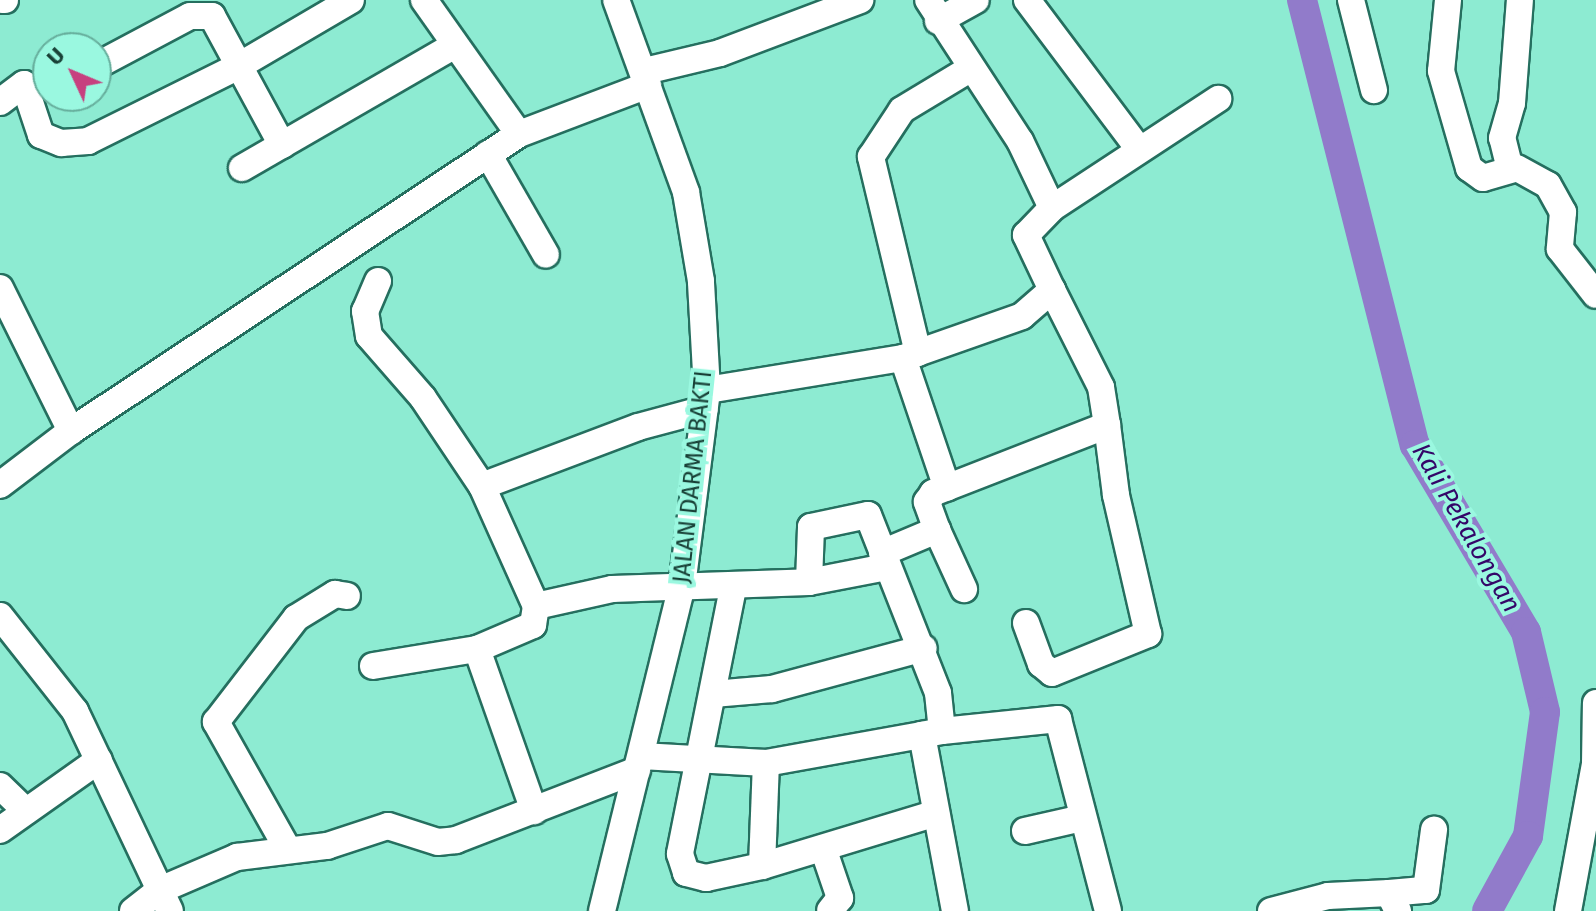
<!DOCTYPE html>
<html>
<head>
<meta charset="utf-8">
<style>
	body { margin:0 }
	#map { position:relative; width:1596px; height:911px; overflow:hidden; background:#8debd2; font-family:"Fira Sans",sans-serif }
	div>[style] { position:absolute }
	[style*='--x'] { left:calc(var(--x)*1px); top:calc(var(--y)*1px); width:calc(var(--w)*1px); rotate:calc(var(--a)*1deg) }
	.river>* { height:30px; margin:-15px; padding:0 15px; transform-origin:15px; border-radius:15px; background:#917bca }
	.roads { filter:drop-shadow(2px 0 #256f5f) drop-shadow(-2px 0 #256f5f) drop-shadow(0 2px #256f5f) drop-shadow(0 -2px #256f5f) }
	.minor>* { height:26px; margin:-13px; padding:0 13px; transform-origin:13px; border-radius:13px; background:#fff }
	span { translate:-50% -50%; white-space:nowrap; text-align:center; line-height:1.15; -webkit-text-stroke:8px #9af8e0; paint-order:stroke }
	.street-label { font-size:24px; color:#184036 }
	.water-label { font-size:26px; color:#340668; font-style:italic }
	.north { position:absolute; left:32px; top:32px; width:80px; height:80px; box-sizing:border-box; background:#9af8e0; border:2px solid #66ae9c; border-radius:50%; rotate:314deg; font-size:22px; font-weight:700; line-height:32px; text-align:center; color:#184036 }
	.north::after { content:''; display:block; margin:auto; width:28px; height:36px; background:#c7407f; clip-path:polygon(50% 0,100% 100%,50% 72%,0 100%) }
</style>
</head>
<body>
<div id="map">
	<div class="river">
		<i style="--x:1302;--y:0;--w:459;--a:75.8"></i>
		<i style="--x:1415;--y:445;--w:217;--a:59.3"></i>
		<i style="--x:1526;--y:632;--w:82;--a:76.6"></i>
		<i style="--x:1545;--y:712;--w:125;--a:97.8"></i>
		<i style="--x:1528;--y:836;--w:85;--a:118.7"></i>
	</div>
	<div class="roads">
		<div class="minor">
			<i style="--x:2;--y:0;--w:3;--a:0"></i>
			<i style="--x:424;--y:0;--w:164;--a:54.7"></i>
			<i style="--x:1027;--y:0;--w:186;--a:53.1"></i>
			<i style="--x:1351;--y:0;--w:93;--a:75.7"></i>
			<i style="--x:1448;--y:0;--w:71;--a:95.6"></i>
			<i style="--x:1441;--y:71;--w:101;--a:73.9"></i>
			<i style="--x:1469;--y:168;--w:17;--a:36"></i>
			<i style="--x:1483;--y:178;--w:35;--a:-16"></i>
			<i style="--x:1517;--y:168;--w:35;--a:29"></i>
			<i style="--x:1548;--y:185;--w:31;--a:61"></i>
			<i style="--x:1563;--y:212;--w:37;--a:95"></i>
			<i style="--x:1560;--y:249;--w:58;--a:52"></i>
			<i style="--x:938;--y:21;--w:43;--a:-28.9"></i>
			<i style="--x:96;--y:66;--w:106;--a:-28"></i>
			<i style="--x:190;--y:16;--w:22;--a:0"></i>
			<i style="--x:212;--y:16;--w:147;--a:61.5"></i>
			<i style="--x:645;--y:71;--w:77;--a:-13.5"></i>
			<i style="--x:720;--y:53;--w:150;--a:-20.7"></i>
			<i style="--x:0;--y:102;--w:30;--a:-37"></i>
			<i style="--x:24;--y:84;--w:54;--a:71.6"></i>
			<i style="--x:41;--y:135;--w:22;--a:22"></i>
			<i style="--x:61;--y:143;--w:27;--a:-4"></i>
			<i style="--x:88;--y:141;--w:166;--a:-26.4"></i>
			<i style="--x:237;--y:67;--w:132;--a:-30.4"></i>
			<i style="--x:488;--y:154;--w:116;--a:60.1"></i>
			<i style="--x:242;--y:168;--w:246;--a:-30"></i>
			<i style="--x:1510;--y:169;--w:32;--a:-104"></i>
			<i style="--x:1502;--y:138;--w:36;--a:-74"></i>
			<i style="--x:1512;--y:103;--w:103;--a:-85.6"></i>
			<i style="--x:1052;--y:208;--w:199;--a:-33.3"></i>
			<i style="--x:378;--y:281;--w:33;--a:113"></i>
			<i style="--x:365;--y:311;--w:25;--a:81"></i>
			<i style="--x:369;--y:336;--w:82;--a:48.9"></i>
			<i style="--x:423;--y:398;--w:106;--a:56.2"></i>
			<i style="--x:482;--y:486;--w:167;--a:-20.7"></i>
			<i style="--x:638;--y:427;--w:69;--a:-15"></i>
			<i style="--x:0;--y:288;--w:160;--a:63.6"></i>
			<i style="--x:918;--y:353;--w:202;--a:-103.5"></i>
			<i style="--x:871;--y:157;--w:56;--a:-56.6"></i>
			<i style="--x:902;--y:110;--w:79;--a:-31.1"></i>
			<i style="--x:903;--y:358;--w:137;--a:71.3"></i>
			<i style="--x:707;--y:390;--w:199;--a:-9.3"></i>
			<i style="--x:903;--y:358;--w:126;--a:-19.4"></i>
			<i style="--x:1022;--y:316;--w:40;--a:-41"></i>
			<i style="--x:1052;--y:290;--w:61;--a:-115.3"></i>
			<i style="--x:1026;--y:235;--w:37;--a:-46"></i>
			<i style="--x:1052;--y:208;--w:74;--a:-115.5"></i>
			<i style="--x:1020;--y:141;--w:168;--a:-123.1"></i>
			<i style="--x:0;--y:485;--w:89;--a:-37.3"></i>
			<i style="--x:71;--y:431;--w:538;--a:-33.54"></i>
			<i style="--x:519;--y:134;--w:138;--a:-20.8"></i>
			<i style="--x:482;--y:486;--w:132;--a:65.8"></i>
			<i style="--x:536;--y:606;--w:78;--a:-12.6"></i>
			<i style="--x:612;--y:589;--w:197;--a:-2"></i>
			<i style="--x:809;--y:582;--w:78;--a:-11"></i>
			<i style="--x:937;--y:530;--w:65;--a:65.4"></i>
			<i style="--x:882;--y:553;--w:60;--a:-22.7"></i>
			<i style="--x:937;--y:530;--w:30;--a:-110"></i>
			<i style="--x:927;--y:502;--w:11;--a:-56"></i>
			<i style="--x:933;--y:493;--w:187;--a:-21.3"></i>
			<i style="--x:1107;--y:425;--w:38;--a:-99"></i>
			<i style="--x:1101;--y:387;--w:109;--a:-116.8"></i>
			<i style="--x:809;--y:582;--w:55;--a:-87.9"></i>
			<i style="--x:811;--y:527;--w:58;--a:-11.9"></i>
			<i style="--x:868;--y:515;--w:191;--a:68.5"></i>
			<i style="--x:938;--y:693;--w:38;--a:84"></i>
			<i style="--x:942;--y:731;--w:20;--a:169"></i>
			<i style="--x:733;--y:588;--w:271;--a:101.3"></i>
			<i style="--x:680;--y:854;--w:20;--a:72"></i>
			<i style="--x:686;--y:873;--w:21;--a:14"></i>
			<i style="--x:706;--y:878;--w:57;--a:-12.1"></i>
			<i style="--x:762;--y:866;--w:182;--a:-16.9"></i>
			<i style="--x:0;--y:616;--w:121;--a:51.7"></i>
			<i style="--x:75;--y:711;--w:221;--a:64.6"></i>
			<i style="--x:1026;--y:623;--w:44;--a:69.9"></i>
			<i style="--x:1041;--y:664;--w:14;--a:39"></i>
			<i style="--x:1052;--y:673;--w:104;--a:-22.1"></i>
			<i style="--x:1148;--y:634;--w:143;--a:-103"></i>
			<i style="--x:1116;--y:495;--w:71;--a:-97.3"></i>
			<i style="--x:477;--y:649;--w:172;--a:70.6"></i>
			<i style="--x:373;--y:666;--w:105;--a:-9.3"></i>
			<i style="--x:477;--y:649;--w:61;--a:-23.2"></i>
			<i style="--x:533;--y:625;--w:19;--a:-81"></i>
			<i style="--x:713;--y:694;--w:59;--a:-4.8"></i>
			<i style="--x:772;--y:689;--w:157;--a:-15.1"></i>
			<i style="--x:942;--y:731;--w:117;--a:-5.9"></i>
			<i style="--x:1058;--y:719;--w:198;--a:75.4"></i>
			<i style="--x:641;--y:756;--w:125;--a:3.2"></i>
			<i style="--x:766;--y:763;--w:158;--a:-10.2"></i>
			<i style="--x:922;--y:735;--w:179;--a:79.4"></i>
			<i style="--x:0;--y:786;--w:32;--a:44"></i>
			<i style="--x:0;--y:830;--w:121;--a:-35.3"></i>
			<i style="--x:1025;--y:831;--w:58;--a:-12.8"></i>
			<i style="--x:287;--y:848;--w:145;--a:-119.4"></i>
			<i style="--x:216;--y:722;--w:131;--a:-52.4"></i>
			<i style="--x:296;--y:618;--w:46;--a:-31.6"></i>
			<i style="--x:335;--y:594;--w:12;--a:9"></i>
			<i style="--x:823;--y:848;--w:53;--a:71.2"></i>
			<i style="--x:840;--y:898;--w:16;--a:128"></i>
			<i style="--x:762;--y:866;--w:103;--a:-87.8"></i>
			<i style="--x:133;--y:911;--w:34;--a:-38"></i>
			<i style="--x:160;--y:890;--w:84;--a:-23.2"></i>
			<i style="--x:237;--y:857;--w:91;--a:-7"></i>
			<i style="--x:327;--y:846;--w:64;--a:-18.2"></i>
			<i style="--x:388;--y:826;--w:52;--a:17.7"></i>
			<i style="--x:438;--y:842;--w:18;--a:-6"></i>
			<i style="--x:456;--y:840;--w:194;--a:-21.1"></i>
			<i style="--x:602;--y:911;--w:335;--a:-76.2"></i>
			<i style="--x:682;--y:586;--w:198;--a:-82.7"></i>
			<i style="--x:707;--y:390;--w:109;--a:-93.2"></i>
			<i style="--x:701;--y:281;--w:90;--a:-99.6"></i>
			<i style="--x:686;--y:192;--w:204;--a:-110"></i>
			<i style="--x:1271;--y:911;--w:59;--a:-14.7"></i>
			<i style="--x:1328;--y:896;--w:61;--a:-2.8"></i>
			<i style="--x:1398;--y:911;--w:20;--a:-117"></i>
			<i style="--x:1389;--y:893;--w:37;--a:-5"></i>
			<i style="--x:1426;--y:890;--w:61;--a:-82.4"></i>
			<i style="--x:1568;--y:911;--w:149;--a:-79.6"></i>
			<i style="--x:1595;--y:764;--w:61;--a:-89.1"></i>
		</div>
	</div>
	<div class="street-label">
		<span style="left:693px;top:477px;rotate:-84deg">JALAN DARMA BAKTI</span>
	</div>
	<div class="water-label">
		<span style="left:1466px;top:528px;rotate:60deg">Kali Pekalongan</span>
	</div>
	<div class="north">U</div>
</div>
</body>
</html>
